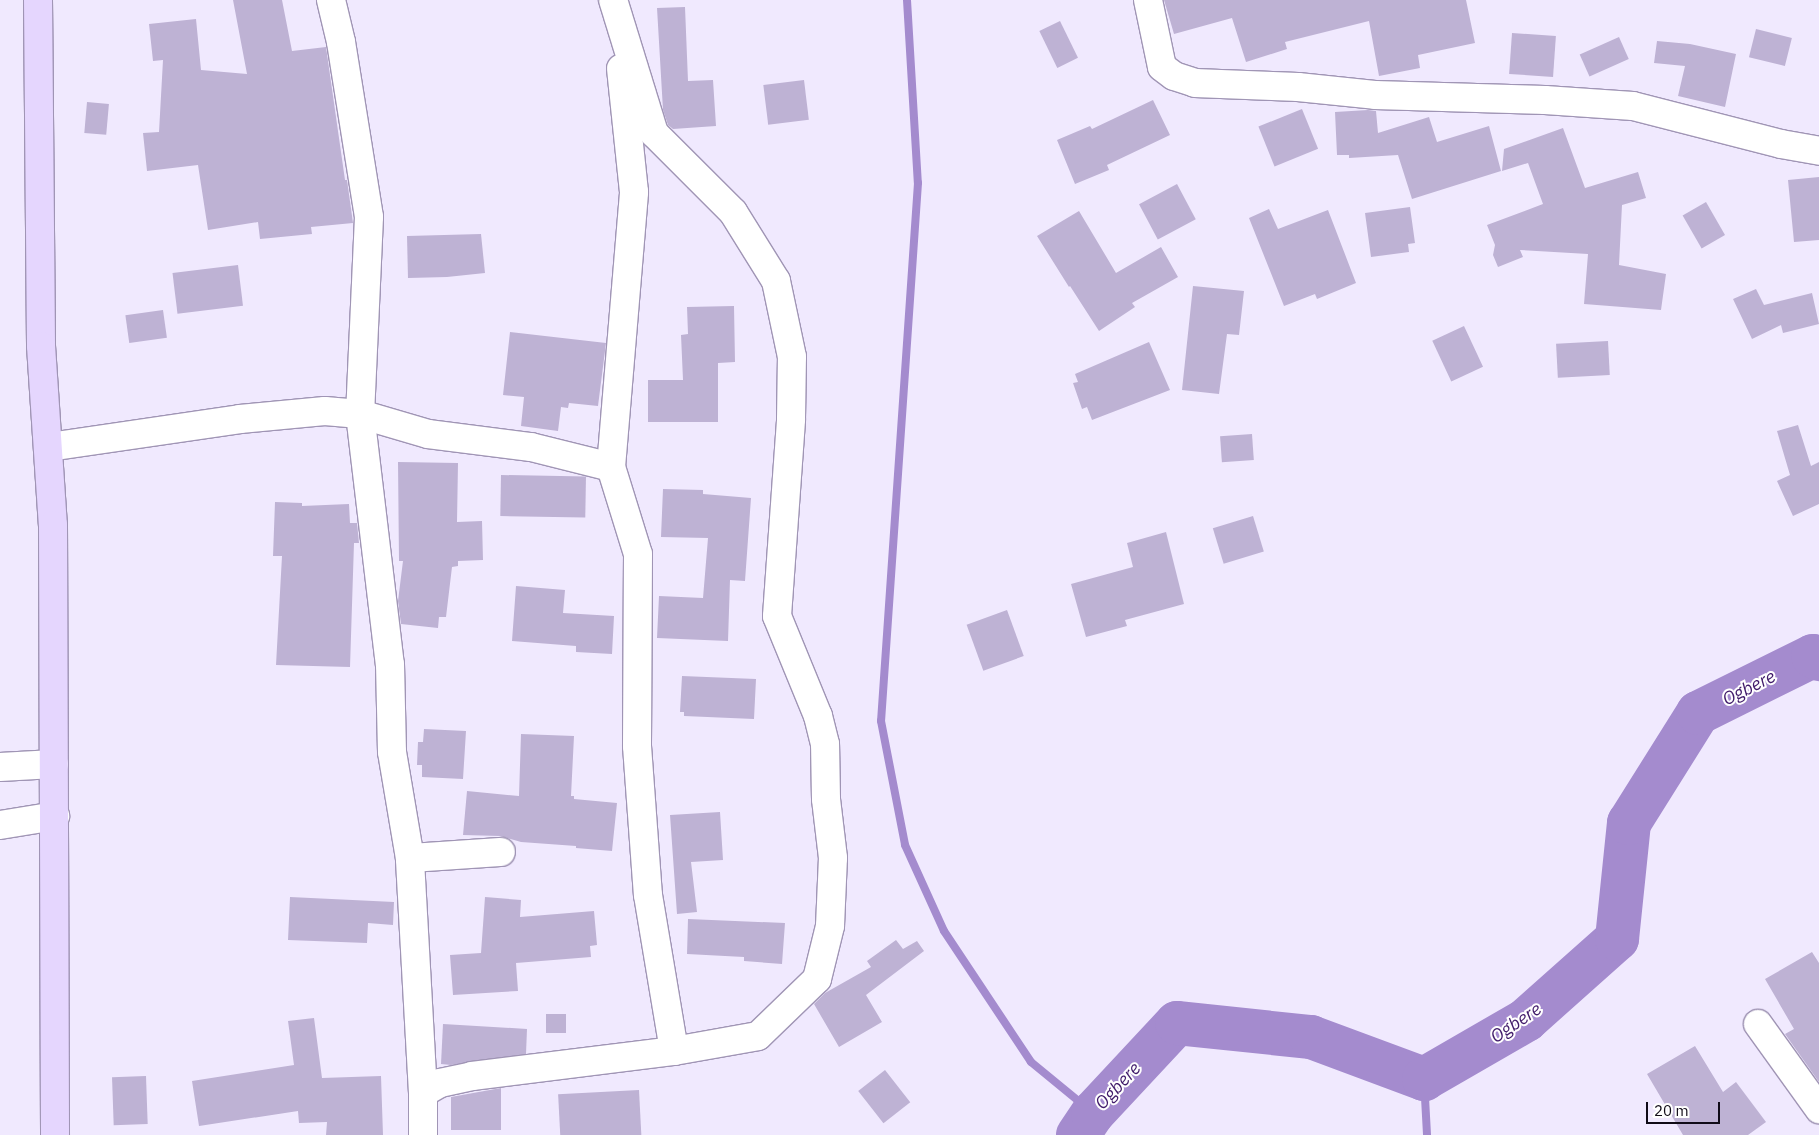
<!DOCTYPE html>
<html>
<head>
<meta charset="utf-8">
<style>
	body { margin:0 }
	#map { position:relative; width:1819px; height:1135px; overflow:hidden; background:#f0e9fe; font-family:"IBM Plex Sans",sans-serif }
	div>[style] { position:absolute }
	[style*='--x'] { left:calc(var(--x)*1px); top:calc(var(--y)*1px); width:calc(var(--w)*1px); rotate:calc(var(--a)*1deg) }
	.stream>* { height:8px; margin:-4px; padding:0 4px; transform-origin:4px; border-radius:4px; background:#a48bce }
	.river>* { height:44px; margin:-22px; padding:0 22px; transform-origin:22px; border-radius:22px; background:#a48bce }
	.building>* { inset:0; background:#beb2d4; transform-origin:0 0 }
	.roads { filter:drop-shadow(1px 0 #a095b5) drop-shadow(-1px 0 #a095b5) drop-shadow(0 1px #a095b5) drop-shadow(0 -1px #a095b5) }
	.minor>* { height:28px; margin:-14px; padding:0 14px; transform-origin:14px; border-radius:14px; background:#fff }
	.major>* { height:28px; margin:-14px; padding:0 14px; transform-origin:14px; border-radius:14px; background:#e5d6fe }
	span { translate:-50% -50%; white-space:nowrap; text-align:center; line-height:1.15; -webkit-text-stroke:4px #fff; paint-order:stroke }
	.water-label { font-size:18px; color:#401b6a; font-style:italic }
	.scale { position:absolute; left:1646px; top:1102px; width:74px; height:22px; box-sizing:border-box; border:2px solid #100b17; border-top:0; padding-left:6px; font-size:15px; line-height:18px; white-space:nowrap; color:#100b17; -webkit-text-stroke:4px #fff; paint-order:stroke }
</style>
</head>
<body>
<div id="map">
	<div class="stream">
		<i style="--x:907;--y:0;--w:183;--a:86.6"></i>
		<i style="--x:918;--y:183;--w:539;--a:93.93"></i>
		<i style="--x:881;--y:721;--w:126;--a:79"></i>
		<i style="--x:905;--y:845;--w:94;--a:65.6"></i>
		<i style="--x:944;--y:931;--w:157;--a:56.4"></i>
		<i style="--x:1031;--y:1062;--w:80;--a:39.4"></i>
		<i style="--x:1424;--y:1079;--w:56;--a:86.9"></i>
	</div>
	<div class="river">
		<i style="--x:1078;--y:1135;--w:27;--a:-56"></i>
		<i style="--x:1093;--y:1113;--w:123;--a:-47"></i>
		<i style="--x:1177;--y:1023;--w:135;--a:6"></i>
		<i style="--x:1311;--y:1037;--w:121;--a:20.4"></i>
		<i style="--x:1424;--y:1079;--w:118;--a:-30"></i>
		<i style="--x:1526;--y:1020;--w:122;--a:-41.7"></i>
		<i style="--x:1617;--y:939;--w:117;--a:-84.1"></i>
		<i style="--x:1629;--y:823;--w:130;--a:-57.9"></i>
		<i style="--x:1698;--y:713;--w:128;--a:-26.4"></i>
		<i style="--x:1813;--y:656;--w:7;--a:27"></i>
	</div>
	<div class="building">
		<i style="clip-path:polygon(233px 0,282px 0,292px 51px,326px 47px,345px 180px,347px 180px,353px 223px,311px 227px,312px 234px,260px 239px,258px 222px,208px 230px,198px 165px,147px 171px,143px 133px,159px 132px,163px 60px,153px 61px,149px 24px,196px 19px,201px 70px,247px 74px)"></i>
		<i style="clip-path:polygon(1164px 0,1466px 0,1475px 43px,1418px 55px,1420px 68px,1379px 76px,1369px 21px,1285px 42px,1287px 49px,1246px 62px,1232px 18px,1174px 34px)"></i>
		<i style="clip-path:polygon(685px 7px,688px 81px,713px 80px,716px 126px,673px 129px,668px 125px,663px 110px,657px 8px)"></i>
		<i style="left:1060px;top:21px;width:41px;height:23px;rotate:64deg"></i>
		<i style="left:1756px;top:29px;width:37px;height:29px;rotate:14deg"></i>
		<i style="left:1512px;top:33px;width:44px;height:41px;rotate:4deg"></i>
		<i style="left:1619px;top:37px;width:24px;height:43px;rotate:66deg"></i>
		<i style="clip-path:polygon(1657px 41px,1690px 44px,1736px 54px,1725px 107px,1678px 96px,1685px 66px,1654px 63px)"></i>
		<i style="left:804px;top:80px;width:40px;height:41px;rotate:83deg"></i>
		<i style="clip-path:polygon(1153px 100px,1170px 135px,1107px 165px,1109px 170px,1075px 184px,1057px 140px,1090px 126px,1092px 129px)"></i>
		<i style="left:87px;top:102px;width:22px;height:31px;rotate:5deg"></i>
		<i style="left:1302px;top:109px;width:43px;height:47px;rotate:68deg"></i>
		<i style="clip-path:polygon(1368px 110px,1376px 111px,1378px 133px,1429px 117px,1437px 142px,1489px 126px,1501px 171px,1412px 199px,1398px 155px,1349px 158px,1349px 155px,1337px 155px,1335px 112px)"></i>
		<i style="clip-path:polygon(1563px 128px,1585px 188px,1638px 172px,1646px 198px,1622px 205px,1619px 265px,1666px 274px,1661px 310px,1584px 304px,1588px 254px,1520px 250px,1523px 257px,1498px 267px,1493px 255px,1495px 245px,1487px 225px,1543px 204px,1528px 163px,1502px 171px,1504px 149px)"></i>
		<i style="clip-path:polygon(1819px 177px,1819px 240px,1794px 242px,1788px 180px)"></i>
		<i style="left:1177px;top:184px;width:40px;height:43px;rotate:62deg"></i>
		<i style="left:1706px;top:202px;width:38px;height:27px;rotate:60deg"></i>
		<i style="clip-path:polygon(1410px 207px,1415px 243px,1408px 244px,1409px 252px,1371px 257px,1365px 213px)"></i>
		<i style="clip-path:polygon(1269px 209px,1278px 229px,1328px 210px,1356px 283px,1317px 299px,1315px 294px,1284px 306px,1249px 218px)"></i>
		<i style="clip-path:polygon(1079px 211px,1116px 273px,1161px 247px,1178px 277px,1132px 303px,1135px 307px,1099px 331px,1070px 286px,1069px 287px,1037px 236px)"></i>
		<i style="clip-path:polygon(481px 234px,485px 273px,447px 277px,408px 278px,407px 236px)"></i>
		<i style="left:238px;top:265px;width:41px;height:66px;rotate:83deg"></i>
		<i style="clip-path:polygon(1193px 286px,1244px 291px,1239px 335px,1227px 334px,1219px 394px,1182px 390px)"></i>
		<i style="clip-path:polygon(1756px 289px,1764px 305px,1812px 293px,1819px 324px,1783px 333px,1781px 325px,1752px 339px,1733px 299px)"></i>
		<i style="clip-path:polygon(734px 306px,735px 362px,718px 363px,718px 422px,648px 422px,648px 380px,683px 380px,681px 335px,688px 334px,687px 307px)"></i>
		<i style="left:163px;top:310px;width:28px;height:38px;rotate:82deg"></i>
		<i style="left:1464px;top:326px;width:45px;height:35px;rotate:65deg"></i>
		<i style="clip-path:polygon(510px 332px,606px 343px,598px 406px,569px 403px,568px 408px,561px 407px,558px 431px,521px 426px,524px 397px,503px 395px)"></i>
		<i style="left:1608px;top:341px;width:34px;height:52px;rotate:87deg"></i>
		<i style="clip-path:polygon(1149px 342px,1170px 390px,1092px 420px,1087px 407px,1082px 409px,1073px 383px,1078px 382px,1075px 374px)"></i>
		<i style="clip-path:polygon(1798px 425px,1811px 466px,1819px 462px,1819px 504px,1793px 516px,1777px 481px,1790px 475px,1777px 431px)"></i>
		<i style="left:1252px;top:434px;width:26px;height:32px;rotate:86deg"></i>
		<i style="clip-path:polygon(398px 462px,458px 463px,457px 522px,482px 521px,483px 560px,458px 561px,458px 566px,452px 567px,446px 617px,439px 617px,438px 628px,401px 624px,398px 601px,403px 561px,399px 561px)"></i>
		<i style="left:501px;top:475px;width:85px;height:41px;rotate:1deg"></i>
		<i style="clip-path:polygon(663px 489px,703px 490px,703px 494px,751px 498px,745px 581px,730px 580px,728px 641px,657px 638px,659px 596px,703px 598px,708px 538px,661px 537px)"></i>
		<i style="clip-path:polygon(275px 502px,302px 503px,302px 506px,349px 504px,350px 523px,357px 523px,359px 543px,354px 543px,350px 667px,276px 665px,282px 556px,273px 556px)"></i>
		<i style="left:1253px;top:516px;width:37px;height:42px;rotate:73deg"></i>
		<i style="clip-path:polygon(1166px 532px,1184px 604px,1125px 620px,1127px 626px,1086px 637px,1071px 584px,1133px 567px,1127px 543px)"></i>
		<i style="clip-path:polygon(516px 586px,565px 590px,563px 613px,614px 616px,612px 654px,576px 652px,576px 646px,512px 641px)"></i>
		<i style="left:1007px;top:610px;width:49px;height:43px;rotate:70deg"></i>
		<i style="clip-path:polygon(682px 676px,756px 679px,754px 719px,684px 716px,684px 712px,680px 712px)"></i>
		<i style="clip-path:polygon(424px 729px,466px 731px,463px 779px,422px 777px,422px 765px,417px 765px,418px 742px,423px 742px)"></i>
		<i style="clip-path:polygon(521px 734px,574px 736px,571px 796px,574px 796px,574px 799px,617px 803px,612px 851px,576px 848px,576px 846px,521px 842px,500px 836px,463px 835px,467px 791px,519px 796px)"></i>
		<i style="clip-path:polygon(720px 812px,723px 860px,691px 862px,697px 912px,677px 914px,670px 815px)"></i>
		<i style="clip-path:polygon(290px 897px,394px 902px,393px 925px,368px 923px,367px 943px,288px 940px)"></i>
		<i style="clip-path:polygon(485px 897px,521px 900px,520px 917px,594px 911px,597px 945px,590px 946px,591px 957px,516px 963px,518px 991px,453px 995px,450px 955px,481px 953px)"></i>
		<i style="clip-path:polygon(688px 919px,785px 923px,782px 964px,744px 961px,744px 957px,687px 954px)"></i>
		<i style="clip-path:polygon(896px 940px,903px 949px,917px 941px,924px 951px,866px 995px,882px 1022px,839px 1047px,814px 1004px,825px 993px,871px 967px,867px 961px)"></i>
		<i style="clip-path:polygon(1812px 952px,1819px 963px,1819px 1082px,1785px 1034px,1794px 1029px,1765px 979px)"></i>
		<i style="left:546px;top:1014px;width:20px;height:19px"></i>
		<i style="clip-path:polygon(314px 1018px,322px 1078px,381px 1076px,383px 1135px,326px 1135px,327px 1122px,299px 1123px,298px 1111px,199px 1126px,192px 1081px,294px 1065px,288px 1021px)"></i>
		<i style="clip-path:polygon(443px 1024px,527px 1029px,526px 1054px,451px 1065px,441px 1064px)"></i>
		<i style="clip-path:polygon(1695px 1046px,1723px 1092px,1736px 1082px,1766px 1122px,1748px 1135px,1683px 1135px,1647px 1074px)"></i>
		<i style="left:885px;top:1070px;width:41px;height:34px;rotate:52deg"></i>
		<i style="left:146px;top:1076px;width:48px;height:34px;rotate:88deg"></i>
		<i style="clip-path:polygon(501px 1088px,501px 1130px,451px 1130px,451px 1097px)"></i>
		<i style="left:639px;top:1090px;width:45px;height:81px;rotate:87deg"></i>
	</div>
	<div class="roads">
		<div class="minor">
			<i style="--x:331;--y:0;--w:43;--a:76.6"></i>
			<i style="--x:341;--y:42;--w:177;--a:80.9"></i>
			<i style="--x:369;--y:217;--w:197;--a:92.6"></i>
			<i style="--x:360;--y:414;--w:252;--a:83.2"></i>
			<i style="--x:390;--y:664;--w:88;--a:88.7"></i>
			<i style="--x:392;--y:752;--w:108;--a:80.4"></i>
			<i style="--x:1148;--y:0;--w:68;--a:78.2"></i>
			<i style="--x:1162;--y:67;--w:15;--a:37"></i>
			<i style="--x:1174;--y:76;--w:22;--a:18"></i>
			<i style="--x:1195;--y:83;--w:103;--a:2.2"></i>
			<i style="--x:1298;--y:87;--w:77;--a:5.9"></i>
			<i style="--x:1375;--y:95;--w:170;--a:1.7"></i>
			<i style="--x:1545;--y:100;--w:88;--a:3.9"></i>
			<i style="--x:1633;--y:106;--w:153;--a:14.4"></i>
			<i style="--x:1781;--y:144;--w:39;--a:10"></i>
			<i style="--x:49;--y:447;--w:193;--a:-8.3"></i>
			<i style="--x:240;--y:419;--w:85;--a:-5.4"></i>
			<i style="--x:325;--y:411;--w:35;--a:5"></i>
			<i style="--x:360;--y:414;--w:71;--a:16.4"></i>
			<i style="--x:428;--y:434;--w:104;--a:7.2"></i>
			<i style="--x:531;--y:447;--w:82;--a:14"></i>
			<i style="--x:611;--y:467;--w:91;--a:72.8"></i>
			<i style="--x:638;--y:554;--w:192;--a:90.3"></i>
			<i style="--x:637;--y:746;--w:149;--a:85.8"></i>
			<i style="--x:648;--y:895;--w:158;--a:80.5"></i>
			<i style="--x:611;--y:467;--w:276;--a:-85.2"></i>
			<i style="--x:634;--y:192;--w:124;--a:-96"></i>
			<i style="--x:0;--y:767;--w:54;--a:-3.2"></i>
			<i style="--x:0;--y:825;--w:56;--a:-9.3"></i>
			<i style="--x:1758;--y:1024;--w:105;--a:54.3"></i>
			<i style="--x:423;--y:1093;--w:20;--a:-30"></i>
			<i style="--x:440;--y:1083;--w:33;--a:-12"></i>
			<i style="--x:472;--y:1076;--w:204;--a:-7.1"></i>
			<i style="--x:674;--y:1051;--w:85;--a:-10.1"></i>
			<i style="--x:758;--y:1036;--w:82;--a:-44"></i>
			<i style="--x:817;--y:979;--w:55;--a:-76.2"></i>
			<i style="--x:830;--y:926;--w:68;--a:-87.5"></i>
			<i style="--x:833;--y:858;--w:59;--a:-96.8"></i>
			<i style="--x:826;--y:799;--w:55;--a:-91"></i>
			<i style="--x:825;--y:744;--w:29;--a:-104"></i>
			<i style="--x:818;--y:716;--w:108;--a:-112.3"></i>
			<i style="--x:777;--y:616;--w:197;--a:-85.9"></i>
			<i style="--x:791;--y:419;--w:62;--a:-89.1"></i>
			<i style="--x:792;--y:357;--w:78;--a:-101.9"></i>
			<i style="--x:776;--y:281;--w:81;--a:-121.9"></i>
			<i style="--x:733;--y:212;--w:112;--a:-135"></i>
			<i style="--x:654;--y:133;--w:139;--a:-107.1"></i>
			<i style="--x:423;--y:1135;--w:42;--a:-90"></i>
			<i style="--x:423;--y:1093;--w:235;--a:-93.2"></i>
			<i style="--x:410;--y:858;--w:91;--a:-3.8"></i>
		</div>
		<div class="major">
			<i style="--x:38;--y:0;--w:346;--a:89.5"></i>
			<i style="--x:41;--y:346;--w:179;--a:86.2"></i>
			<i style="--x:53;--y:525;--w:610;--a:89.81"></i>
		</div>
	</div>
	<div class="water-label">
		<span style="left:1749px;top:688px;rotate:-27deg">Ogbere</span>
		<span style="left:1516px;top:1023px;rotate:-34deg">Ogbere</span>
		<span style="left:1118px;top:1086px;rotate:-47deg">Ogbere</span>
	</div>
	<div class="scale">20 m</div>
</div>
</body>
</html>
